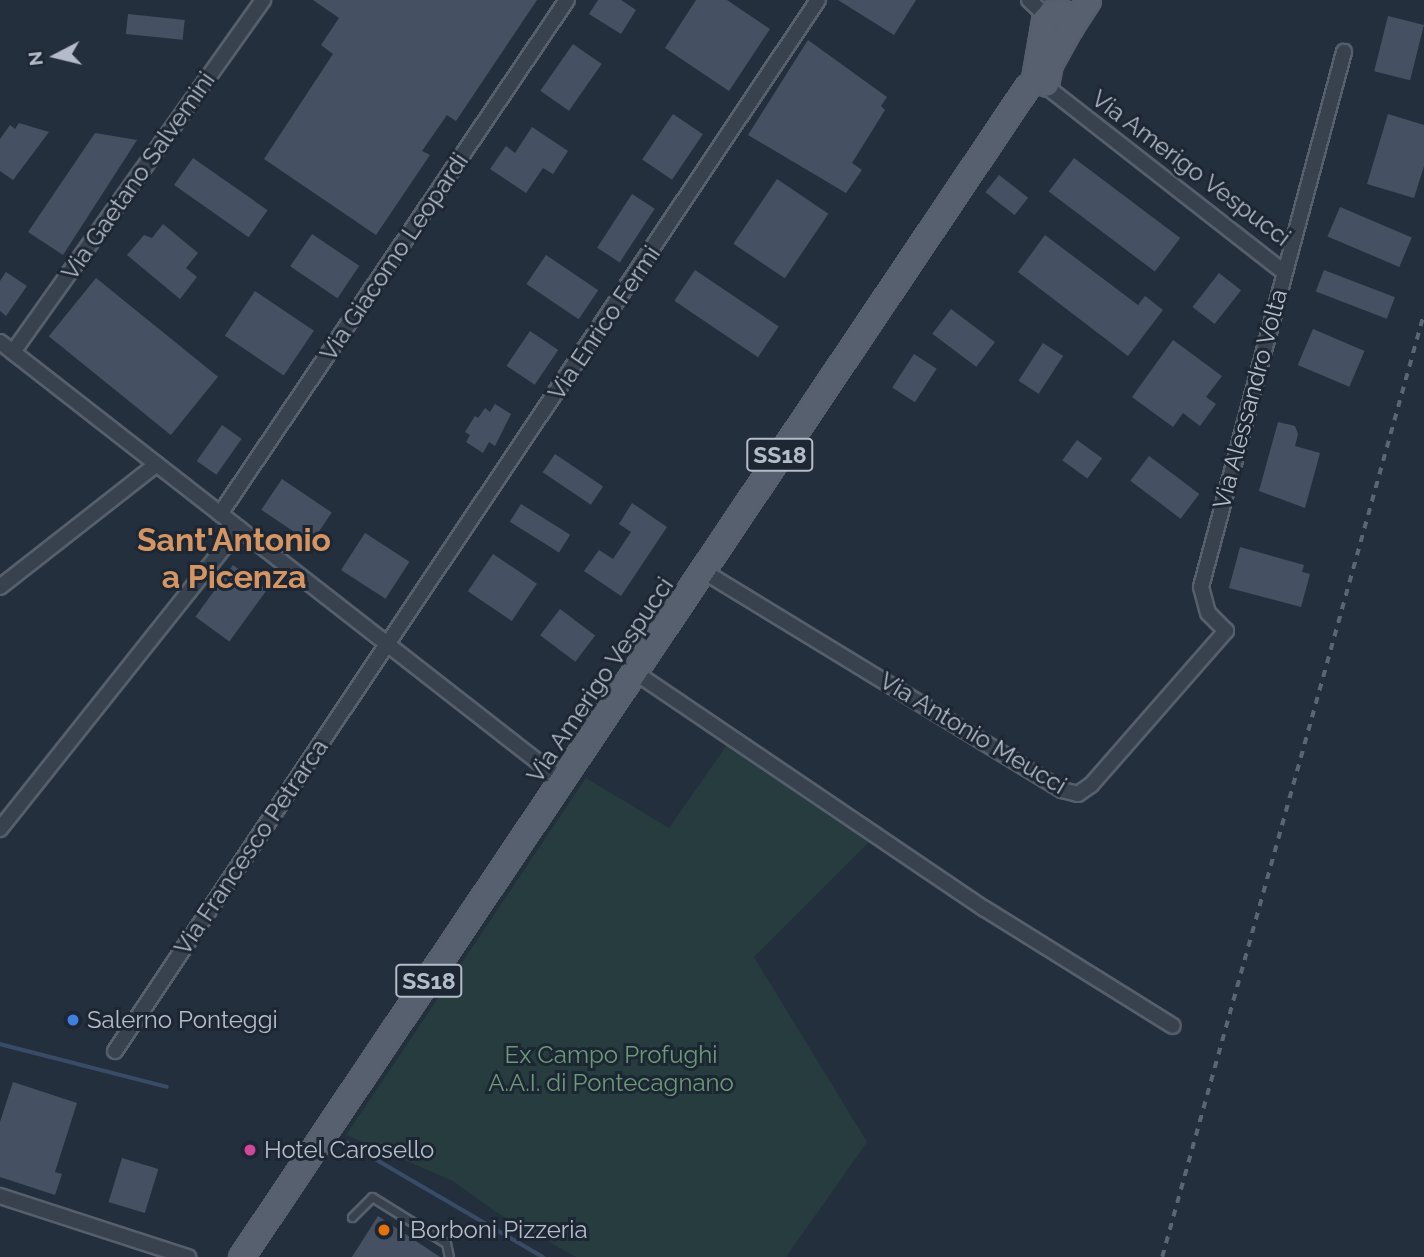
<!DOCTYPE html>
<html>
<head>
<meta charset="utf-8">
<style>
	body { margin:0 }
	#map { position:relative; width:1424px; height:1257px; overflow:hidden; background:#242f3e; font-family:Raleway,sans-serif }
	div>[style] { position:absolute }
	[style*='--x'] { left:calc(var(--x)*1px); top:calc(var(--y)*1px); width:calc(var(--w)*1px); rotate:calc(var(--a)*1deg) }
	.green>* { inset:0; background:#263c3f }
	.stream>* { height:3.5px; margin:-1.75px; padding:0 1.75px; transform-origin:1.75px; border-radius:1.75px; background:#394c67 }
	.building>* { inset:0; background:#455162; transform-origin:0 0 }
	.roads { filter:drop-shadow(2px 0 #565f6c) drop-shadow(-2px 0 #565f6c) drop-shadow(0 2px #565f6c) drop-shadow(0 -2px #565f6c) }
	.service>* { height:7px; margin:-3.5px; padding:0 3.5px; transform-origin:3.5px; border-radius:3.5px; background:#38414e }
	.minor>* { height:14px; margin:-7px; padding:0 7px; transform-origin:7px; border-radius:7px; background:#38414e }
	.primary>* { height:23px; margin:-11.5px; padding:0 11.5px; transform-origin:11.5px; border-radius:11.5px; background:#56606e }
	.rail>* { height:3.5px; margin-top:-1.75px; transform-origin:0; background:repeating-linear-gradient(90deg,#5a6575 0 7px,transparent 0 14px) }
	.dots>* { width:19px; height:19px; translate:-50% -50%; box-sizing:border-box; border:4px solid #1d2633; border-radius:50% }
	span { translate:-50% -50%; white-space:nowrap; text-align:center; line-height:1.15; -webkit-text-stroke:6px #1d2633; paint-order:stroke }
	.shield-label span { padding:2px 5px; background:#1d2633; border:2px solid; border-radius:5px; -webkit-text-stroke-width:0 }
	.shield-label { font-size:23px; color:#b4bcc9; font-weight:700 }
	.street-label { font-size:24px; color:#b4bcc9 }
	.poi-label { font-size:24px; color:#b4bcc9 }
	.left { translate:0 -50%; text-align:left }
	.park-label { font-size:24px; color:#6b9a76 }
	.district-label { font-size:32px; color:#d59563; font-weight:700 }
	.north { position:absolute; left:21px; top:21px; width:70px; height:70px; -webkit-text-stroke:5px #1d2633; paint-order:stroke; rotate:263deg; font-size:19px; font-weight:700; line-height:28px; text-align:center; color:#b4bcc9 }
	.north::after { content:''; display:block; margin:auto; width:24px; height:32px; background:#b4bcc9; clip-path:polygon(50% 0,100% 100%,50% 72%,0 100%) }
</style>
</head>
<body>
<div id="map">
	<div class="green">
		<i style="clip-path:polygon(729px 742px,873px 838px,754px 957px,867px 1142px,786px 1257px,576px 1257px,496px 1212px,453px 1181px,346px 1135px,586px 778px,669px 828px)"></i>
	</div>
	<div class="stream">
		<i style="--x:0;--y:1044;--w:172;--a:14.4"></i>
		<i style="--x:348;--y:1143;--w:226;--a:30.3"></i>
	</div>
	<div class="building">
		<i style="clip-path:polygon(313px 0,537px 0,456px 121px,447px 115px,422px 151px,430px 155px,376px 235px,264px 159px,333px 54px,321px 45px,339px 18px)"></i>
		<i style="clip-path:polygon(598px 0,621px 0,636px 10px,621px 34px,589px 14px)"></i>
		<i style="clip-path:polygon(696px 0,727px 0,770px 29px,729px 91px,665px 48px)"></i>
		<i style="clip-path:polygon(838px 0,916px 0,894px 35px)"></i>
		<i style="left:128px;top:14px;width:57px;height:20px;rotate:6deg"></i>
		<i style="left:1388px;top:16px;width:37px;height:57px;rotate:14deg"></i>
		<i style="clip-path:polygon(808px 40px,887px 97px,881px 106px,885px 110px,852px 163px,862px 170px,846px 193px,748px 135px)"></i>
		<i style="left:573px;top:44px;width:35px;height:57px;rotate:35deg"></i>
		<i style="left:673px;top:114px;width:36px;height:55px;rotate:34deg"></i>
		<i style="clip-path:polygon(1388px 114px,1424px 125px,1424px 166px,1414px 198px,1367px 184px)"></i>
		<i style="clip-path:polygon(19px 123px,49px 132px,13px 180px,0 171px,0 139px,10px 125px,15px 129px)"></i>
		<i style="clip-path:polygon(532px 127px,568px 151px,553px 174px,543px 168px,526px 193px,490px 169px,506px 146px,515px 153px)"></i>
		<i style="clip-path:polygon(95px 133px,137px 140px,63px 255px,28px 232px)"></i>
		<i style="left:193px;top:158px;width:91px;height:33px;rotate:35deg"></i>
		<i style="left:1074px;top:158px;width:133px;height:42px;rotate:37deg"></i>
		<i style="left:999px;top:175px;width:37px;height:22px;rotate:38deg"></i>
		<i style="left:777px;top:179px;width:62px;height:78px;rotate:34deg"></i>
		<i style="left:632px;top:194px;width:27px;height:64px;rotate:33deg"></i>
		<i style="left:1340px;top:207px;width:78px;height:32px;rotate:23deg"></i>
		<i style="clip-path:polygon(163px 224px,198px 253px,186px 268px,197px 277px,180px 299px,127px 255px,144px 235px,152px 238px)"></i>
		<i style="left:312px;top:234px;width:57px;height:39px;rotate:34deg"></i>
		<i style="clip-path:polygon(1045px 235px,1138px 305px,1145px 296px,1163px 310px,1128px 356px,1018px 272px)"></i>
		<i style="left:546px;top:255px;width:63px;height:35px;rotate:34deg"></i>
		<i style="left:695px;top:270px;width:101px;height:37px;rotate:34deg"></i>
		<i style="left:1324px;top:270px;width:76px;height:23px;rotate:21deg"></i>
		<i style="clip-path:polygon(6px 272px,27px 286px,6px 316px,0 311px,0 281px)"></i>
		<i style="left:1219px;top:273px;width:28px;height:43px;rotate:38deg"></i>
		<i style="left:96px;top:278px;width:157px;height:75px;rotate:39deg"></i>
		<i style="left:255px;top:291px;width:71px;height:54px;rotate:34deg"></i>
		<i style="left:951px;top:309px;width:55px;height:31px;rotate:37deg"></i>
		<i style="left:1313px;top:329px;width:56px;height:39px;rotate:23deg"></i>
		<i style="left:530px;top:331px;width:34px;height:42px;rotate:34deg"></i>
		<i style="clip-path:polygon(1173px 340px,1222px 376px,1206px 397px,1216px 404px,1200px 426px,1183px 413px,1173px 427px,1132px 397px)"></i>
		<i style="left:1043px;top:343px;width:24px;height:45px;rotate:33deg"></i>
		<i style="left:914px;top:354px;width:27px;height:40px;rotate:33deg"></i>
		<i style="clip-path:polygon(495px 404px,511px 414px,495px 446px,489px 442px,483px 453px,466px 442px,470px 435px,465px 432px,475px 416px,478px 418px,485px 408px,490px 412px)"></i>
		<i style="clip-path:polygon(1278px 422px,1295px 426px,1298px 434px,1295px 446px,1320px 453px,1305px 508px,1259px 491px)"></i>
		<i style="left:222px;top:425px;width:24px;height:44px;rotate:35deg"></i>
		<i style="left:1077px;top:440px;width:31px;height:25px;rotate:36deg"></i>
		<i style="left:555px;top:454px;width:58px;height:22px;rotate:34deg"></i>
		<i style="left:1149px;top:456px;width:63px;height:31px;rotate:37deg"></i>
		<i style="left:282px;top:479px;width:60px;height:37px;rotate:34deg"></i>
		<i style="clip-path:polygon(632px 503px,667px 527px,621px 596px,584px 571px,599px 550px,613px 559px,631px 532px,619px 524px)"></i>
		<i style="left:521px;top:504px;width:58px;height:21px;rotate:32deg"></i>
		<i style="left:365px;top:533px;width:53px;height:44px;rotate:33deg"></i>
		<i style="clip-path:polygon(1240px 547px,1304px 565px,1302px 572px,1310px 574px,1301px 607px,1229px 588px)"></i>
		<i style="left:493px;top:554px;width:53px;height:45px;rotate:34deg"></i>
		<i style="left:233px;top:565px;width:42px;height:64px;rotate:36deg"></i>
		<i style="left:560px;top:609px;width:44px;height:33px;rotate:37deg"></i>
		<i style="clip-path:polygon(13px 1082px,77px 1103px,55px 1172px,62px 1174px,55px 1195px,0 1177px,0 1122px)"></i>
		<i style="left:122px;top:1158px;width:38px;height:46px;rotate:17deg"></i>
		<i style="clip-path:polygon(378px 1216px,440px 1257px,352px 1257px)"></i>
	</div>
	<div class="roads">
		<div class="service">
			<i style="--x:352;--y:1217;--w:28;--a:-45"></i>
			<i style="--x:372;--y:1197;--w:87;--a:31.9"></i>
			<i style="--x:446;--y:1243;--w:14;--a:78"></i>
		</div>
		<div class="minor">
			<i style="--x:1029;--y:0;--w:23;--a:43"></i>
			<i style="--x:1047;--y:87;--w:301;--a:38"></i>
			<i style="--x:0;--y:342;--w:715;--a:37.96"></i>
			<i style="--x:13;--y:352;--w:432;--a:-54.6"></i>
			<i style="--x:220;--y:514;--w:620;--a:-55.98"></i>
			<i style="--x:703;--y:571;--w:421;--a:31.4"></i>
			<i style="--x:1062;--y:790;--w:16;--a:14"></i>
			<i style="--x:1078;--y:794;--w:16;--a:-35"></i>
			<i style="--x:1091;--y:785;--w:205;--a:-48.8"></i>
			<i style="--x:1226;--y:631;--w:25;--a:-135"></i>
			<i style="--x:1208;--y:613;--w:27;--a:-105"></i>
			<i style="--x:1201;--y:587;--w:554;--a:-75.04"></i>
			<i style="--x:0;--y:587;--w:199;--a:-38.1"></i>
			<i style="--x:636;--y:673;--w:421;--a:34.1"></i>
			<i style="--x:985;--y:909;--w:221;--a:31.9"></i>
			<i style="--x:0;--y:829;--w:384;--a:-51.5"></i>
			<i style="--x:115;--y:1051;--w:1264;--a:-56.22"></i>
			<i style="--x:0;--y:1196;--w:198;--a:18"></i>
		</div>
		<div class="primary">
			<i style="--x:1070;--y:28;--w:33;--a:-57"></i>
			<i style="--x:1034;--y:78;--w:59;--a:-80.2"></i>
			<i style="--x:1044;--y:20;--w:9;--a:-49"></i>
			<i style="--x:1050;--y:13;--w:12;--a:-5"></i>
			<i style="--x:1062;--y:12;--w:18;--a:63"></i>
			<i style="--x:1070;--y:28;--w:41;--a:119.1"></i>
			<i style="--x:1050;--y:64;--w:20;--a:101"></i>
			<i style="--x:241;--y:1257;--w:1410;--a:-56.11"></i>
		</div>
	</div>
	<div class="rail">
		<i style="--x:1162;--y:1257;--w:980;--a:-74.49"></i>
	</div>
	<div class="dots">
		<i style="left:73px;top:1020px;background:#3f7fe0"></i>
		<i style="left:250px;top:1150px;background:#d1479c"></i>
		<i style="left:384px;top:1230px;background:#e8710a"></i>
	</div>
	<div class="shield-label">
		<span style="left:780px;top:455px">SS18</span>
		<span style="left:429px;top:981px">SS18</span>
	</div>
	<div class="street-label">
		<span style="left:1191px;top:168px;rotate:37deg">Via Amerigo Vespucci</span>
		<span style="left:138px;top:176px;rotate:-55deg">Via Gaetano Salvemini</span>
		<span style="left:394px;top:257px;rotate:-56deg">Via Giacomo Leopardi</span>
		<span style="left:604px;top:323px;rotate:-56deg">Via Enrico Fermi</span>
		<span style="left:1250px;top:399px;rotate:-75deg">Via Alessandro Volta</span>
		<span style="left:600px;top:680px;rotate:-56deg">Via Amerigo Vespucci</span>
		<span style="left:973px;top:733px;rotate:31deg">Via Antonio Meucci</span>
		<span style="left:251px;top:847px;rotate:-56deg">Via Francesco Petrarca</span>
	</div>
	<div class="poi-label">
		<span class="left" style="left:87px;top:1020px">Salerno Ponteggi</span>
		<span class="left" style="left:264px;top:1150px">Hotel Carosello</span>
		<span class="left" style="left:398px;top:1230px">I Borboni Pizzeria</span>
	</div>
	<div class="park-label">
		<span style="left:611px;top:1069px">Ex Campo Profughi<br>A.A.I. di Pontecagnano</span>
	</div>
	<div class="district-label">
		<span style="left:234px;top:559px">Sant'Antonio<br>a Picenza</span>
	</div>
	<div class="north">N</div>
</div>
</body>
</html>
